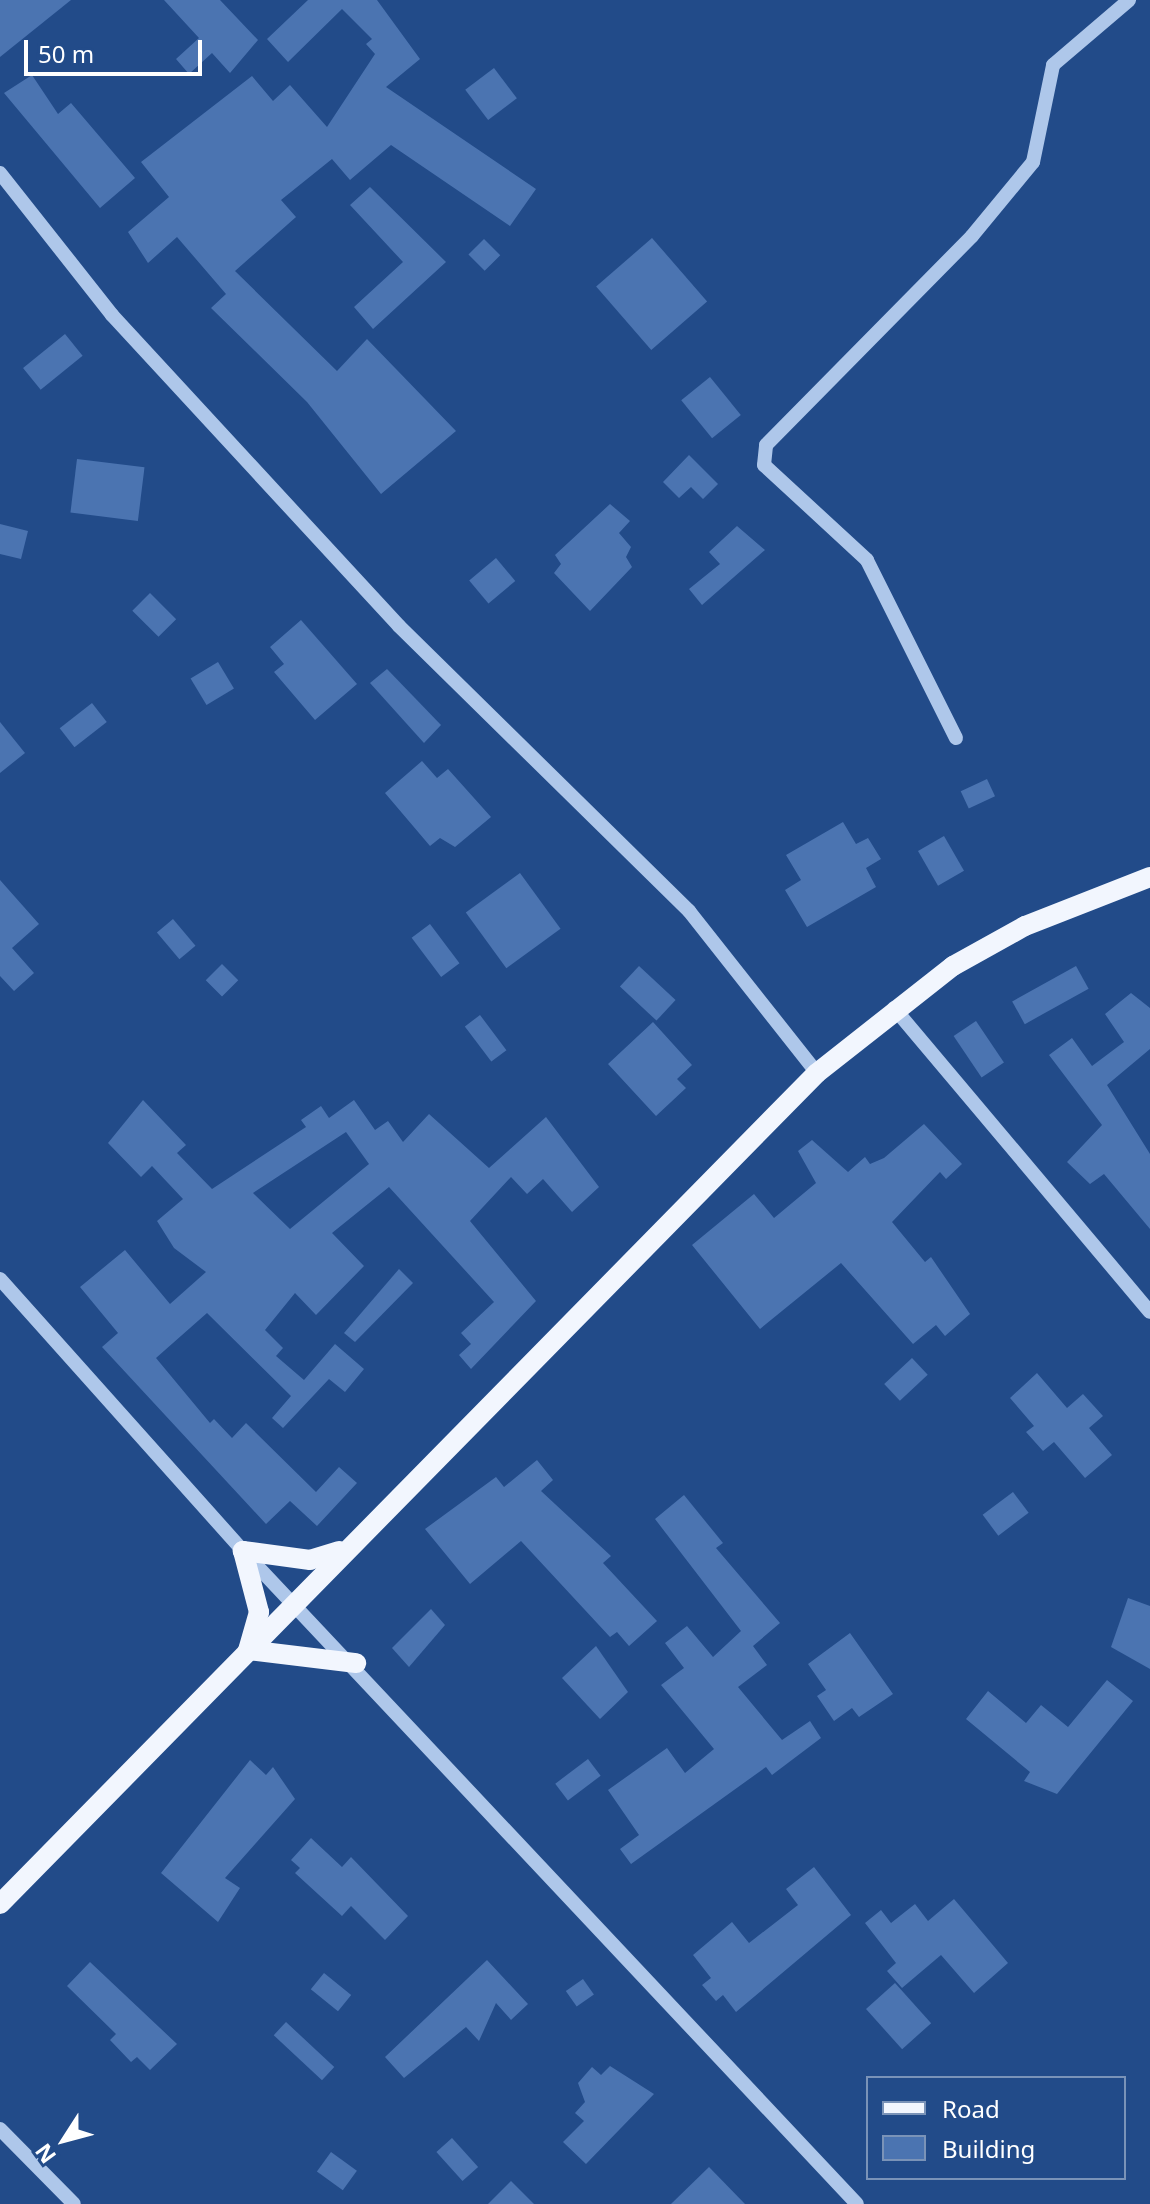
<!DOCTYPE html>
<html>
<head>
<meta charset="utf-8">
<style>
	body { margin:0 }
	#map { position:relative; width:1150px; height:2204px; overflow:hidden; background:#224b89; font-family:"Noto Sans",sans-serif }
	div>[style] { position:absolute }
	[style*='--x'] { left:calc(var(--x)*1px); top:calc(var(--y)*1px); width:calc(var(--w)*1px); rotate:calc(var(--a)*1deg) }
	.building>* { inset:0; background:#4b74b1; transform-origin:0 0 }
	.minor>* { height:14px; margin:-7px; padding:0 7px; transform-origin:7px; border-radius:7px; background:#aec7ea }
	.major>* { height:20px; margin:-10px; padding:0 10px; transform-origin:10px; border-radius:10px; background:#f2f6fe }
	span { translate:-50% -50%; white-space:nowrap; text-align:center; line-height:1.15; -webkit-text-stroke:7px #224b89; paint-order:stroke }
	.legend { position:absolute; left:866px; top:2076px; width:260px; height:104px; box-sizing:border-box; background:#224b89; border:2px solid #7a93b8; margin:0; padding:10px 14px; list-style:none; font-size:24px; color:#fff }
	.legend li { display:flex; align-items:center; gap:16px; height:40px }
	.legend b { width:40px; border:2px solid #7a93b8 }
	.north { position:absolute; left:24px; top:2100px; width:80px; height:80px; -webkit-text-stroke:6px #224b89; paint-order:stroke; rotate:234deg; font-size:22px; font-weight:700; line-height:32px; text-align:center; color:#fff }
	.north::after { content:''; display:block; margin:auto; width:28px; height:36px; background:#fff; clip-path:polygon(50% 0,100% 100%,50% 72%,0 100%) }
	.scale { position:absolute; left:24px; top:40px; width:178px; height:36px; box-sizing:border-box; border:4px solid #fff; border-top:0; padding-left:10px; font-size:24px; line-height:28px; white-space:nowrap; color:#fff; -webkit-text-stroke:6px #224b89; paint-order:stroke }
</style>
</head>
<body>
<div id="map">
	<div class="building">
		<i style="clip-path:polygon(0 0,71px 0,0 57px)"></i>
		<i style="clip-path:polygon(164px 0,220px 0,258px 40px,230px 73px,212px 53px,189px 74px,176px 59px,199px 38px)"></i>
		<i style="clip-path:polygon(308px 0,377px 0,420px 59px,386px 87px,536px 189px,510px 226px,391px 145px,350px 180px,332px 159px,281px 200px,296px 217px,235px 271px,337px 371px,367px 339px,456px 431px,381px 494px,307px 402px,211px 308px,226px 294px,177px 237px,148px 263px,128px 232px,169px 197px,141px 162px,252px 76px,273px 101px,290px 85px,327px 127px,375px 54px,366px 44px,372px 39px,342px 9px,288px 62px,267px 39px)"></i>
		<i style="left:494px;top:68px;width:38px;height:36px;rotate:53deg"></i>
		<i style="clip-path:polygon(32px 75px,58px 114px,71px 103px,135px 178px,100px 208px,4px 93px)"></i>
		<i style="clip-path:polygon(370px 187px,446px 262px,373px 329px,354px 307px,403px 262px,350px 205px)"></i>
		<i style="left:652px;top:238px;width:84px;height:74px;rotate:49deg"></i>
		<i style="left:484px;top:239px;width:23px;height:22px;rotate:45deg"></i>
		<i style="left:65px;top:334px;width:28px;height:54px;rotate:51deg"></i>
		<i style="left:710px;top:377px;width:49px;height:37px;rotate:51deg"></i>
		<i style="clip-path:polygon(689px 455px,718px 484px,703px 499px,691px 487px,679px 498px,663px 482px)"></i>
		<i style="left:77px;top:459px;width:68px;height:54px;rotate:7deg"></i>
		<i style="clip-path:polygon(610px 504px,630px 521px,619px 533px,631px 547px,626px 557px,632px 567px,590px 611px,554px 573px,561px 564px,555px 555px)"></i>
		<i style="clip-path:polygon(0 524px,28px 531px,21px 559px,0 554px)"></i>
		<i style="clip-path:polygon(737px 526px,765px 550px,702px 605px,689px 589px,720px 564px,709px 552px)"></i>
		<i style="left:496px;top:558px;width:30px;height:35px;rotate:50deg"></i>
		<i style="left:150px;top:593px;width:37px;height:25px;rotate:45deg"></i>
		<i style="clip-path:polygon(301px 620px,357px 684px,315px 720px,274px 672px,284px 664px,270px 647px)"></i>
		<i style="left:218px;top:662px;width:31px;height:32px;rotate:59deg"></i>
		<i style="clip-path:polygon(387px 669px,441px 725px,424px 743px,370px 683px)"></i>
		<i style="left:92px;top:703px;width:24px;height:41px;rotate:52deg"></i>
		<i style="clip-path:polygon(0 722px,25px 753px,0 773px)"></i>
		<i style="clip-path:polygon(422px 761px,437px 778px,448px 769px,491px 817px,455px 847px,440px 838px,430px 846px,385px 793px)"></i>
		<i style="left:987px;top:779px;width:19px;height:29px;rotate:65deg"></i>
		<i style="clip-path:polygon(843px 822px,856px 844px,868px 838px,881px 859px,866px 868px,876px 887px,807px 927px,785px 890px,801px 880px,786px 855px)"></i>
		<i style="left:944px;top:836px;width:40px;height:30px;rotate:60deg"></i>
		<i style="left:520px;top:873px;width:69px;height:67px;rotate:54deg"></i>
		<i style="clip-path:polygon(0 880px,39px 924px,12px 948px,34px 973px,14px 991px,0 976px)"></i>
		<i style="left:173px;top:919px;width:35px;height:21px;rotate:50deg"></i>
		<i style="left:430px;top:924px;width:49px;height:23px;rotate:53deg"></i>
		<i style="left:222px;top:964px;width:23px;height:23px;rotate:45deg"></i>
		<i style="left:639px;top:966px;width:50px;height:28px;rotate:43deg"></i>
		<i style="left:1076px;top:966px;width:26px;height:73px;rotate:61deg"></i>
		<i style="clip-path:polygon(1131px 993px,1150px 1008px,1150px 1049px,1107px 1085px,1150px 1154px,1150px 1229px,1104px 1174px,1090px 1184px,1067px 1162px,1102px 1125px,1049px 1055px,1072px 1038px,1092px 1066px,1124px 1042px,1105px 1014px)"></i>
		<i style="left:480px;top:1015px;width:44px;height:19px;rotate:53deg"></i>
		<i style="left:976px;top:1021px;width:50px;height:27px;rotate:56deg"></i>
		<i style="clip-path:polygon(653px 1022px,692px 1065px,677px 1079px,686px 1088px,656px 1116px,608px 1064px)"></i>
		<i style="clip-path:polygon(evenodd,143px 1100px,186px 1145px,177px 1153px,212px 1189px,306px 1127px,301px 1120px,321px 1106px,329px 1118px,354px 1100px,375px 1130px,388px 1121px,403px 1142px,429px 1114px,489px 1168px,546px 1117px,599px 1187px,572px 1212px,543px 1179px,527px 1194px,511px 1177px,470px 1221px,536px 1301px,471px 1369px,459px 1355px,471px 1344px,461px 1333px,494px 1302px,389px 1187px,332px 1233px,364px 1266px,316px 1315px,295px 1293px,265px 1330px,283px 1348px,276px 1356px,304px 1380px,335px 1344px,364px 1369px,345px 1392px,329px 1379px,283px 1428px,272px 1418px,291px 1396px,207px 1313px,156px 1358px,210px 1423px,214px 1419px,232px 1438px,246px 1423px,316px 1492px,339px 1467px,357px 1483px,317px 1526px,290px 1501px,266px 1524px,102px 1347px,118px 1333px,80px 1287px,125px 1250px,170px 1304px,206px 1272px,174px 1248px,157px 1221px,183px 1199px,152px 1166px,141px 1177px,108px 1143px,143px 1100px,346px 1132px,369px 1164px,290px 1229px,253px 1193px,346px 1132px)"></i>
		<i style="clip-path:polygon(924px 1124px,962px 1164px,946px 1179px,940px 1172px,892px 1222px,925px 1262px,931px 1257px,970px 1314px,945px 1336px,936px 1325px,913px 1344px,841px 1263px,760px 1329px,692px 1245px,754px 1194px,774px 1218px,816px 1183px,798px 1151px,812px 1140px,848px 1172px,865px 1157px,870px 1164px,884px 1158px)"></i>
		<i style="clip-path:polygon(399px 1269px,413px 1283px,355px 1342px,344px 1333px)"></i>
		<i style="left:912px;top:1358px;width:23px;height:38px;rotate:47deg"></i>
		<i style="clip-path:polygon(1037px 1373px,1067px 1408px,1083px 1394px,1103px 1416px,1089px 1428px,1112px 1455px,1085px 1478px,1054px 1442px,1043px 1451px,1026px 1432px,1034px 1426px,1010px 1398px)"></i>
		<i style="clip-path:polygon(537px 1460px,553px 1480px,541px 1491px,611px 1556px,603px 1563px,657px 1621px,629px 1646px,617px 1632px,610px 1637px,521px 1541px,470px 1584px,425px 1529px,496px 1477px,504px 1487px)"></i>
		<i style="left:1013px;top:1492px;width:26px;height:38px;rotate:53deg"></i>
		<i style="clip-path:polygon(684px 1495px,723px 1543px,716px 1548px,780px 1623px,753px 1646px,767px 1665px,738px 1687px,782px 1740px,810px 1721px,821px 1738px,772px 1775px,766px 1767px,631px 1864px,620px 1849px,639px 1835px,608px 1790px,667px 1748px,685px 1773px,714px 1749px,661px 1685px,684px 1668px,665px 1643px,687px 1626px,713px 1657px,741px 1631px,655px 1519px)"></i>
		<i style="clip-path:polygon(1128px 1598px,1150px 1606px,1150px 1669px,1111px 1647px)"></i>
		<i style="clip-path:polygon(431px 1609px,445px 1625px,409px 1667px,392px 1648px)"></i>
		<i style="clip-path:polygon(850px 1633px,893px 1694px,859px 1717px,852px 1708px,834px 1721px,817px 1696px,826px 1690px,808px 1664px)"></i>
		<i style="clip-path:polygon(596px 1646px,628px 1692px,600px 1719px,562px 1678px)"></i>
		<i style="clip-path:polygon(1107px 1680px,1133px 1701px,1057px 1794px,1024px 1781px,1030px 1772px,966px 1719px,988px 1691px,1026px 1723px,1041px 1705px,1068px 1727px)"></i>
		<i style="left:588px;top:1759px;width:21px;height:41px;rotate:53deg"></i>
		<i style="clip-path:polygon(250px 1760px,266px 1775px,273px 1767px,295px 1799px,225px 1878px,240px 1888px,218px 1922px,161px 1873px)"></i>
		<i style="clip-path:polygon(311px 1838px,342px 1867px,351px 1857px,408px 1916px,385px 1940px,351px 1906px,342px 1916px,295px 1873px,300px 1868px,291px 1860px)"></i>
		<i style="clip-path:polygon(814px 1867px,851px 1915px,736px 2012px,723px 1995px,716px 2001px,702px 1985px,711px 1978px,693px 1955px,732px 1922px,749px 1943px,798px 1905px,786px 1889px)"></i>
		<i style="clip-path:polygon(954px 1899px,1008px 1963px,974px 1993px,941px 1955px,902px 1988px,887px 1971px,896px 1963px,865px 1923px,881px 1910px,891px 1923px,915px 1904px,928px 1921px)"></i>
		<i style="clip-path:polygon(487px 1960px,528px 2004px,511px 2020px,496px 2003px,479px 2041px,466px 2027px,404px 2078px,385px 2057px)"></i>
		<i style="clip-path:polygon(90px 1962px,177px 2044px,150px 2070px,137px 2057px,131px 2062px,110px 2040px,116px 2034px,67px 1986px)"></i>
		<i style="left:324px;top:1973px;width:35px;height:21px;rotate:39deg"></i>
		<i style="left:583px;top:1979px;width:19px;height:21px;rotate:55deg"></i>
		<i style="left:895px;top:1983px;width:54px;height:39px;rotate:48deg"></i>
		<i style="left:286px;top:2022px;width:66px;height:18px;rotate:43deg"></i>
		<i style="clip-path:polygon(610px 2066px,654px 2094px,586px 2164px,563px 2142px,584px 2121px,575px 2113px,585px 2102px,578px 2083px,592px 2067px,601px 2075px)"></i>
		<i style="left:452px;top:2138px;width:39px;height:21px;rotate:48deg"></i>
		<i style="left:331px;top:2152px;width:32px;height:24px;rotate:36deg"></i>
		<i style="clip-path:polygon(709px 2167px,745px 2204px,671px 2204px)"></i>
		<i style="clip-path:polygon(511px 2181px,534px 2204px,488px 2204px)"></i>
	</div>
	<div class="minor">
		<i style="--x:0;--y:173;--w:181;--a:51.7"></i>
		<i style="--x:112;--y:315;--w:423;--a:47.3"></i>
		<i style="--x:399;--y:626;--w:407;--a:44.5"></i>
		<i style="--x:689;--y:911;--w:206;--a:51.7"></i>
		<i style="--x:956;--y:738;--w:199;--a:-116.6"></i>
		<i style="--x:867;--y:560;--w:140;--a:-137.3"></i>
		<i style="--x:764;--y:465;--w:20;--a:-84"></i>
		<i style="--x:766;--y:445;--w:293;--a:-45.4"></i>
		<i style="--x:972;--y:236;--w:96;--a:-50.5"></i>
		<i style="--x:1033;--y:162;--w:99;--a:-78.3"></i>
		<i style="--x:1053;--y:65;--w:100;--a:-40.5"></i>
		<i style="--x:894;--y:1008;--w:397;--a:49.9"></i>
		<i style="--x:0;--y:1279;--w:365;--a:48.2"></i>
		<i style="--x:243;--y:1551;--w:896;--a:46.76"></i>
		<i style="--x:0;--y:2129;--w:105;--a:45.4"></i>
	</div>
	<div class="major">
		<i style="--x:339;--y:1551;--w:30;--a:163"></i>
		<i style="--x:310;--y:1560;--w:68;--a:-172.3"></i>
		<i style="--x:243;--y:1551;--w:63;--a:75.3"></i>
		<i style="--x:259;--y:1612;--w:40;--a:106"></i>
		<i style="--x:248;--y:1650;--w:109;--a:6.9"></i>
		<i style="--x:0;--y:1904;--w:1165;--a:-45.49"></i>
		<i style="--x:817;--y:1073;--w:173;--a:-38.2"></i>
		<i style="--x:953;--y:966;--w:82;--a:-29.1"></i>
		<i style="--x:1025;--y:926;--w:134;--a:-21.4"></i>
	</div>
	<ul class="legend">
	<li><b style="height:10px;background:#f2f6fe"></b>Road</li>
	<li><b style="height:22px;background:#4b74b1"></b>Building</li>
	</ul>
	<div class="north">N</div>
	<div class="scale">50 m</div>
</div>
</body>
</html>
